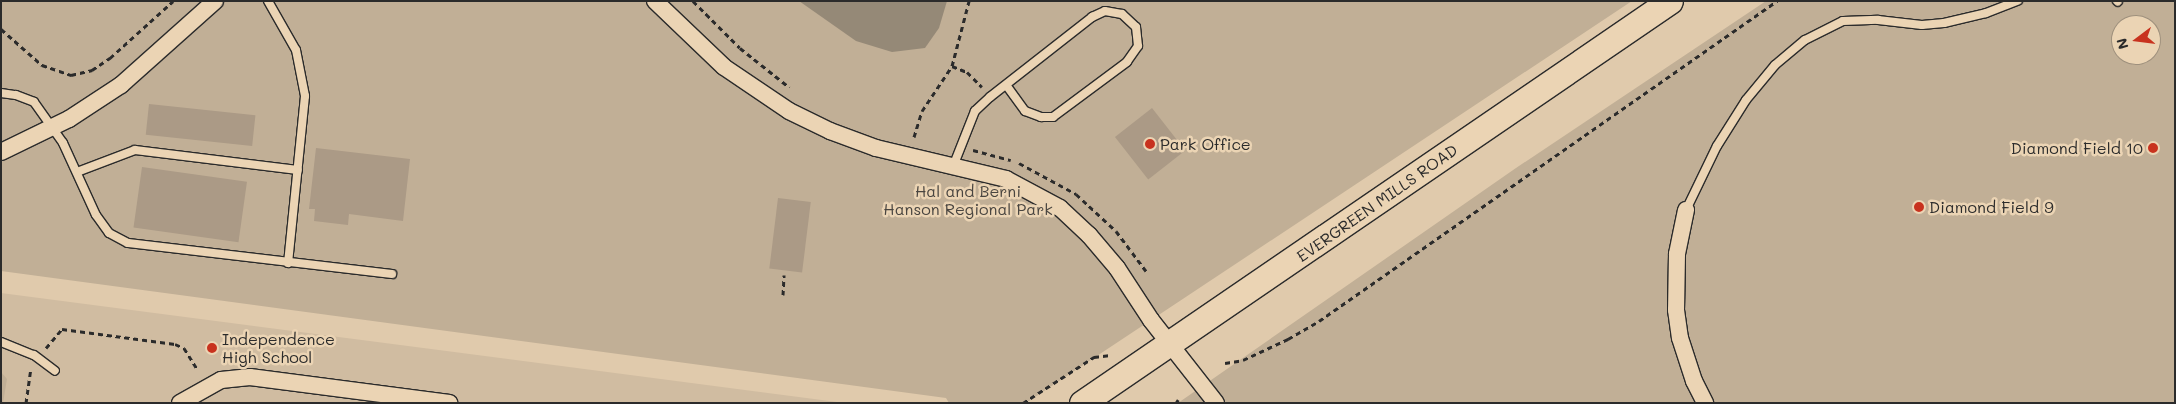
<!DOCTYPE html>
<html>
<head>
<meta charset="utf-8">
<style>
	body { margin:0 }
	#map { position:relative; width:2176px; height:404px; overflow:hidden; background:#e0caac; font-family:Mali,sans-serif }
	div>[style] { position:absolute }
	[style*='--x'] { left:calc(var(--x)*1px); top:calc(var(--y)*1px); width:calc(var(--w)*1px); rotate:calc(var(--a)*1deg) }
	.built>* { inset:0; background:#d0bca1 }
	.green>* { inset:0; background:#c1af96 }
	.water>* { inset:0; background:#958977 }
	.building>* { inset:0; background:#ab9a86; transform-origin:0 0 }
	.path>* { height:3px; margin-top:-1.5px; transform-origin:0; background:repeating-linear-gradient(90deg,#2b2b2b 0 5px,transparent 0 9px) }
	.roads { filter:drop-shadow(1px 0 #2b2b2b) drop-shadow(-1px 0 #2b2b2b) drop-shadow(0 1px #2b2b2b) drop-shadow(0 -1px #2b2b2b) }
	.service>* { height:8px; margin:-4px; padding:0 4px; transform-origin:4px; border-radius:4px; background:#ebd4b4 }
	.minor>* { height:16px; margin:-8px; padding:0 8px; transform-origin:8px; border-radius:8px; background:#ebd4b4 }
	.primary>* { height:25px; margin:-12.5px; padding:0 12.5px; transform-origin:12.5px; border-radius:12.5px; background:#ebd4b4 }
	.dots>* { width:14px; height:14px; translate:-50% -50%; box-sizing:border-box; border:2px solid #ebd4b4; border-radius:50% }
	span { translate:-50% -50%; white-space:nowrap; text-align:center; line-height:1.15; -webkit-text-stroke:5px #ebd4b4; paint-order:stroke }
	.poi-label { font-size:16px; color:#2b2b2b }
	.left { translate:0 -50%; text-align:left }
	.right { translate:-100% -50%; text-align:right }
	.park-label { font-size:16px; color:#494540 }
	.street-label { font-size:16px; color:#2b2b2b }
	.frame { position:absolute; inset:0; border:2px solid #2b2b2b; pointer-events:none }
	.north { position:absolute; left:2111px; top:15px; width:50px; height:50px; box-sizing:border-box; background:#ebd4b4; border:1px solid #9e907d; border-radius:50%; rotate:255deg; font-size:14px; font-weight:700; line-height:20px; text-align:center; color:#2b2b2b }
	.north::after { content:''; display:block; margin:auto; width:18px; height:22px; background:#c8321e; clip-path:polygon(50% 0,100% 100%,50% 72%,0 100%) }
</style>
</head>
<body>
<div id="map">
	<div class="built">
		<i style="clip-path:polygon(1px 293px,845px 403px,1px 403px)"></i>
	</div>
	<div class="green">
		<i style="clip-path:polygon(1px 1px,1632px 1px,1026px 403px,949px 403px,946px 398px,1px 271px)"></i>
		<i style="clip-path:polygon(evenodd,1766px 1px,2175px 1px,2175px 403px,1178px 403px,1516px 168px,1766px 1px,2121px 25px,2151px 25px,2151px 55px,2121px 55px,2121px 25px)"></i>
		<i style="clip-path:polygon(1px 372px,7px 379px,3px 403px,1px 403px)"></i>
	</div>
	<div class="water">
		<i style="clip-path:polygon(799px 1px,947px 1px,939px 28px,925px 48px,892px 52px,856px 41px)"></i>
	</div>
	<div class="building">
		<i style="left:149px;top:104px;width:107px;height:31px;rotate:6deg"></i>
		<i style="left:1152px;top:108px;width:54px;height:47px;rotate:52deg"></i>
		<i style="clip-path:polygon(316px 148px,410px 159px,403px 221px,349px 214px,348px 225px,314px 221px,315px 209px,309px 209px)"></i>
		<i style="left:142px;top:167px;width:106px;height:61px;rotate:8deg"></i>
		<i style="left:778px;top:198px;width:33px;height:71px;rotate:7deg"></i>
	</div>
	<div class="path">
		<i style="--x:693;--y:1;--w:66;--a:45"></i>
		<i style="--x:740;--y:48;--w:63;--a:38.5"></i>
		<i style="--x:1;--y:29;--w:55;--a:41.3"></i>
		<i style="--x:42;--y:65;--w:31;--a:19"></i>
		<i style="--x:71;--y:75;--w:22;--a:-13"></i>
		<i style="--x:92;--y:70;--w:22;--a:-34"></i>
		<i style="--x:110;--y:58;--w:85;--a:-42.1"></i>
		<i style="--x:952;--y:66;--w:16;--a:22"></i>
		<i style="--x:967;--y:72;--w:21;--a:45"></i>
		<i style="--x:914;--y:137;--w:27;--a:-73"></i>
		<i style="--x:922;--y:111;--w:54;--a:-56.3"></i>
		<i style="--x:952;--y:66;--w:67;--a:-75.3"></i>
		<i style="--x:973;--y:150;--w:39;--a:15"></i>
		<i style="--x:1019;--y:163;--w:65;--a:28.5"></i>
		<i style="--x:1076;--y:194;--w:54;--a:42.8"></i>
		<i style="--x:1116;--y:231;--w:50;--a:53.1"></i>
		<i style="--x:783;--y:295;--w:20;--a:-87"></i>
		<i style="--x:46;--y:348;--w:25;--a:-50"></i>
		<i style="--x:62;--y:329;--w:114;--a:7.6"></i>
		<i style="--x:175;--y:344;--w:10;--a:24"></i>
		<i style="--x:184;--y:348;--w:26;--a:58"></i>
		<i style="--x:1225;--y:363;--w:18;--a:-9"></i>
		<i style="--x:1243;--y:360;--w:50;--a:-25"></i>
		<i style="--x:1288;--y:339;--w:36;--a:-30"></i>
		<i style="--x:1319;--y:321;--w:559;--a:-34.94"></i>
		<i style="--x:26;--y:403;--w:35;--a:-82"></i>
		<i style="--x:1023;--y:403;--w:85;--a:-32.9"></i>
		<i style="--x:1094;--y:357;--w:17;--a:-7"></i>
		<i style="--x:1176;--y:403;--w:4;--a:-56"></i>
	</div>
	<div class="roads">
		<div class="service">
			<i style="--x:268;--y:1;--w:56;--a:60.3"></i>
			<i style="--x:296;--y:50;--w:47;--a:78.9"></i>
			<i style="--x:305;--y:96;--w:168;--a:95.8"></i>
			<i style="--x:2117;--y:1;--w:1;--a:45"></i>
			<i style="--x:1;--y:93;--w:15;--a:8"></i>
			<i style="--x:16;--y:95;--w:19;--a:21"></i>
			<i style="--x:34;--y:102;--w:50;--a:54.7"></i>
			<i style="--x:63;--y:143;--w:79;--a:65.4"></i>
			<i style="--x:96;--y:215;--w:22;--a:54"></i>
			<i style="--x:109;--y:233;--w:21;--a:28"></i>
			<i style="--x:128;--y:243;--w:266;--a:6.7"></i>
			<i style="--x:954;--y:164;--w:57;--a:-68.4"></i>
			<i style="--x:975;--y:111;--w:21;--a:-43"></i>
			<i style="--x:990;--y:97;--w:130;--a:-38.1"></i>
			<i style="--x:1092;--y:17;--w:14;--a:-25"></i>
			<i style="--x:1105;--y:11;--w:17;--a:10"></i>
			<i style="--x:1122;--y:14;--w:19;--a:43"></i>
			<i style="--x:1136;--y:27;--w:19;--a:84"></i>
			<i style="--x:1138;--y:46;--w:19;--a:125"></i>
			<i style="--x:1127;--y:62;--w:92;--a:143.4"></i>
			<i style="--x:1053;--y:117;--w:12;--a:180"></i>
			<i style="--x:1041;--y:117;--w:17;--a:-159"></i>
			<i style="--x:1025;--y:111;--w:32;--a:-126"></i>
			<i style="--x:77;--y:172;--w:62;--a:-20.8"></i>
			<i style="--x:135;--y:150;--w:164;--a:7"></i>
			<i style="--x:1686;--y:210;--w:71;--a:-64.2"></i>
			<i style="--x:1717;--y:146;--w:54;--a:-57.8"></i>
			<i style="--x:1746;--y:100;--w:45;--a:-50.4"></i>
			<i style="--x:1775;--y:65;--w:39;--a:-40"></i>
			<i style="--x:1805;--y:40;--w:42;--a:-26.6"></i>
			<i style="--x:1843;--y:21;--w:35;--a:-2"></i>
			<i style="--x:1878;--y:20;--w:44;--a:6.5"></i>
			<i style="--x:1922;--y:25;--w:22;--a:-5"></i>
			<i style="--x:1944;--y:23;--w:43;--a:-13.4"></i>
			<i style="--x:1986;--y:13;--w:34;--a:-21"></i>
			<i style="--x:1;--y:342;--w:35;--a:22"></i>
			<i style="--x:34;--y:355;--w:26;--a:37"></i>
		</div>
		<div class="minor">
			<i style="--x:655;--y:1;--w:95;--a:43.7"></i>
			<i style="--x:724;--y:67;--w:78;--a:34.1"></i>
			<i style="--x:789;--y:111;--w:46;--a:26"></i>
			<i style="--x:830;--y:131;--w:49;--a:20.3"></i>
			<i style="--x:876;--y:148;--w:134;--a:13.4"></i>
			<i style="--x:1006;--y:179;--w:61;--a:28.2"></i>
			<i style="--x:1060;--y:208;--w:40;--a:43"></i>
			<i style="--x:1089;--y:235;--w:43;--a:49.7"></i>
			<i style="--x:1117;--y:268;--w:62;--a:56.8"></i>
			<i style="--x:1151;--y:320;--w:105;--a:51.9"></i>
			<i style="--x:1;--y:152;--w:76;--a:-25.9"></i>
			<i style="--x:69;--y:119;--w:62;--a:-33.2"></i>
			<i style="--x:121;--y:85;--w:126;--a:-41.8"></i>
			<i style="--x:1686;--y:210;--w:45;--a:101.6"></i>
			<i style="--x:1677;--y:254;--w:56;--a:91"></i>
			<i style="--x:1676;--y:310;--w:28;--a:82"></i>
			<i style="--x:1680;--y:338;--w:45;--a:72"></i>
			<i style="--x:1694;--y:381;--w:25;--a:63"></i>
			<i style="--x:180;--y:403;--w:47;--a:-29.3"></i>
			<i style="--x:221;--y:380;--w:29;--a:-6"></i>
			<i style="--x:250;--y:377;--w:201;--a:7.4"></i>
		</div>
		<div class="primary">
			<i style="--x:1082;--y:403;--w:712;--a:-34.36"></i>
		</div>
	</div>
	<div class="dots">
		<i style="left:1150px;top:144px;background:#c8321e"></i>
		<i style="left:2153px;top:148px;background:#c8321e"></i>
		<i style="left:1919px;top:207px;background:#c8321e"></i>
		<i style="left:212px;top:348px;background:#c8321e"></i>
	</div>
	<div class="poi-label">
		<span class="left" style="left:1160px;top:144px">Park Office</span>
		<span class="right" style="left:2143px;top:148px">Diamond Field 10</span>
		<span class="left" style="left:1929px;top:207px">Diamond Field 9</span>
		<span class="left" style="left:222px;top:348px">Independence<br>High School</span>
	</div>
	<div class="park-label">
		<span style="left:968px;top:200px">Hal and Berni<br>Hanson Regional Park</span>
	</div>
	<div class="street-label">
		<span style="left:1377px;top:203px;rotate:-35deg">EVERGREEN MILLS ROAD</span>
	</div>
	<div class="frame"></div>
	<div class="north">N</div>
</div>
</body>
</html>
